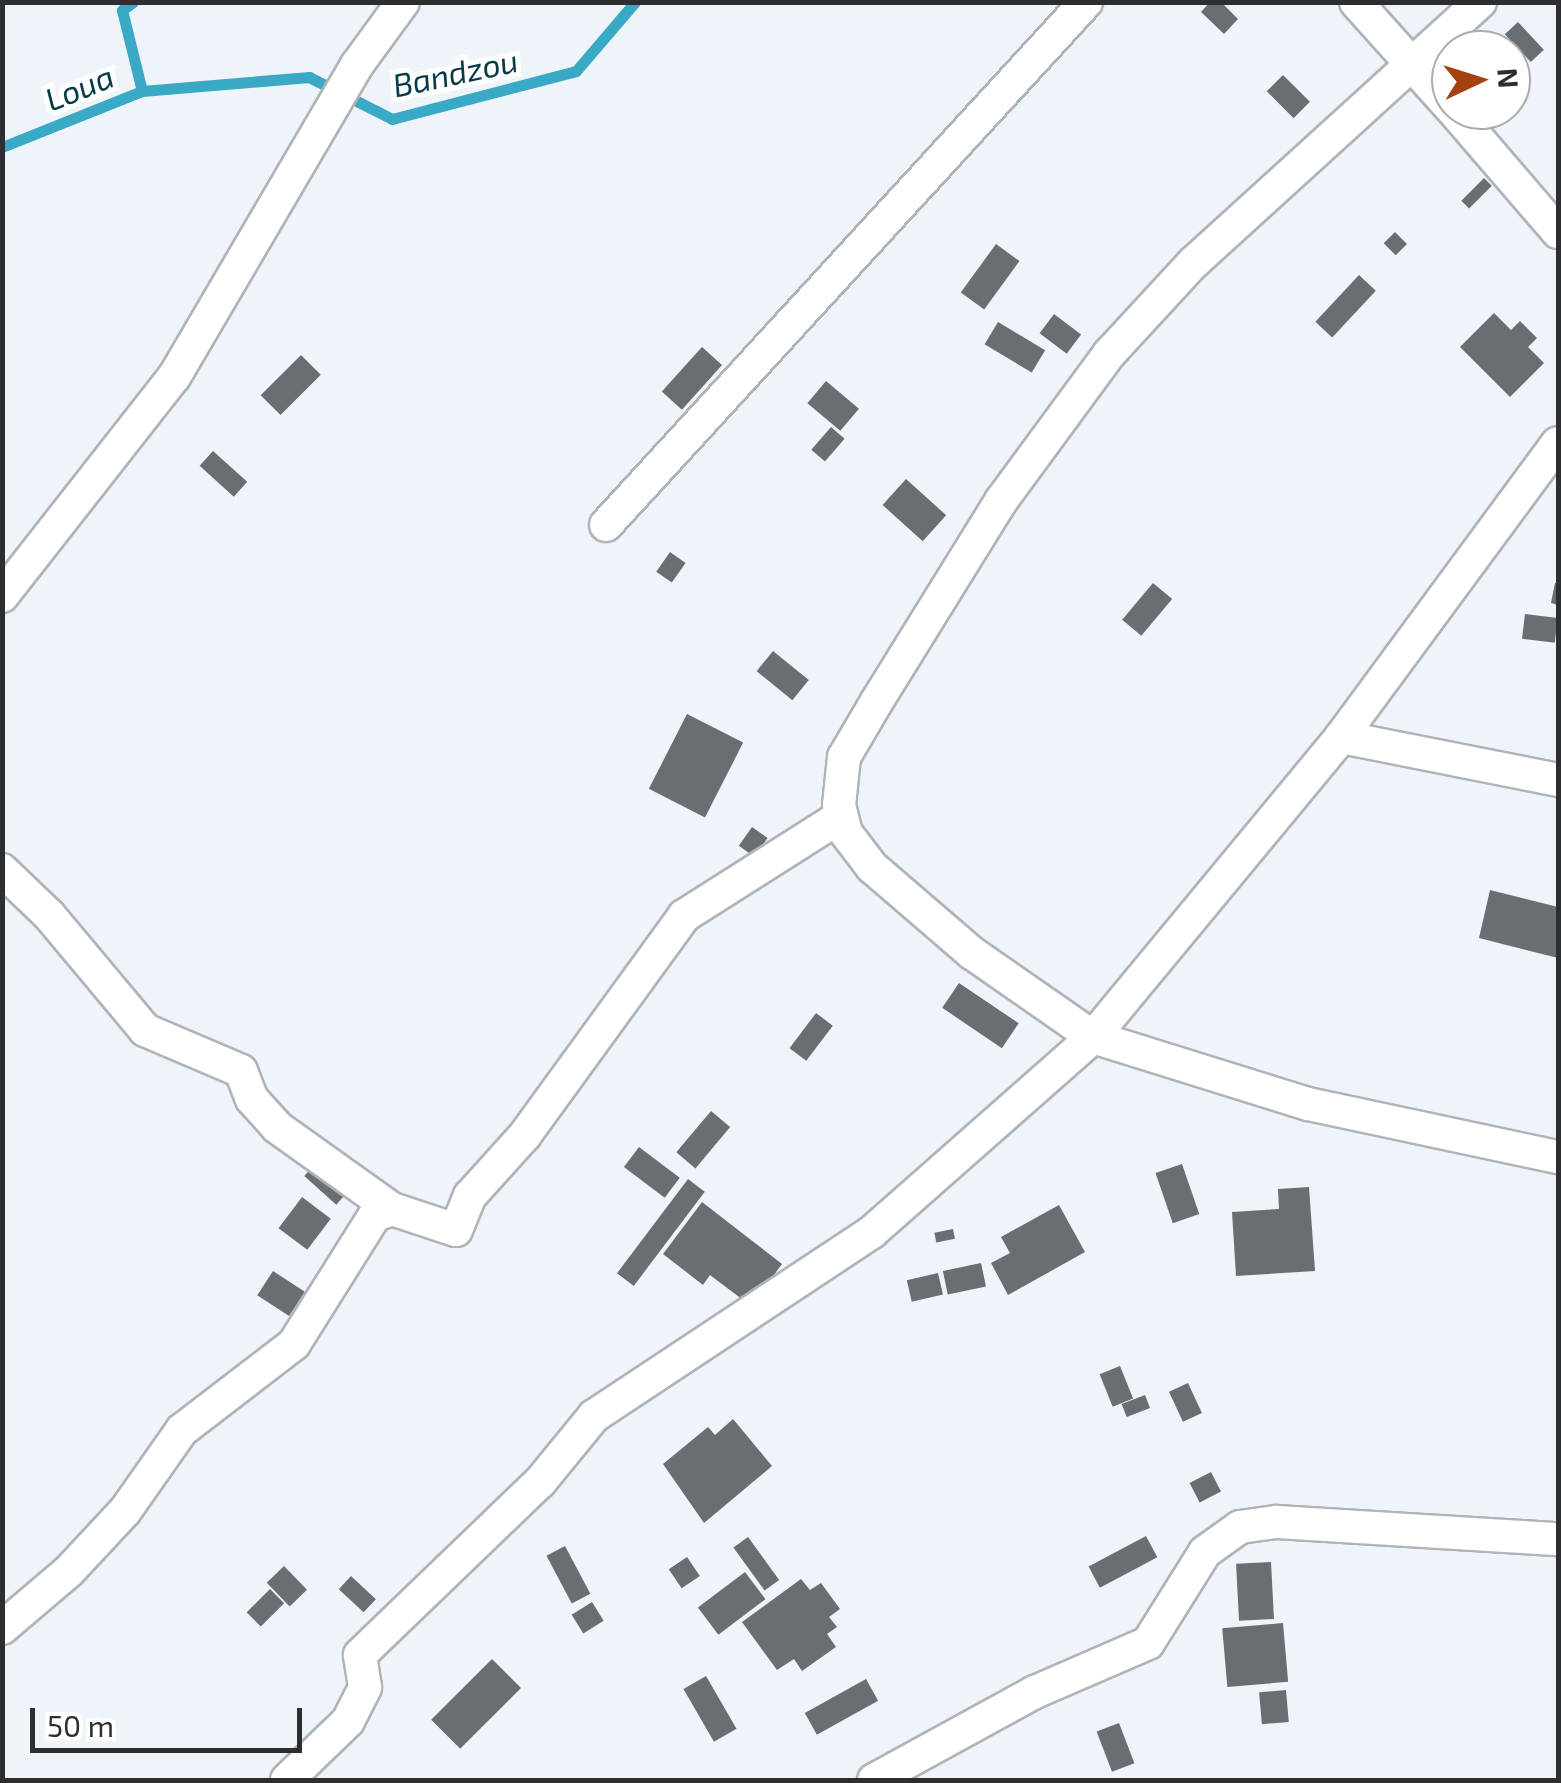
<!DOCTYPE html>
<html>
<head>
<meta charset="utf-8">
<style>
	body { margin:0 }
	#map { position:relative; width:1561px; height:1783px; overflow:hidden; background:#eef4f9; font-family:"Exo 2",sans-serif }
	div>[style] { position:absolute }
	[style*='--x'] { left:calc(var(--x)*1px); top:calc(var(--y)*1px); width:calc(var(--w)*1px); rotate:calc(var(--a)*1deg) }
	.stream>* { height:11px; margin:-5.5px; padding:0 5.5px; transform-origin:5.5px; border-radius:5.5px; background:#39a9c5 }
	.building>* { inset:0; background:#696e72; transform-origin:0 0 }
	.roads { filter:drop-shadow(2px 0 #afb4b9) drop-shadow(-2px 0 #afb4b9) drop-shadow(0 2px #afb4b9) drop-shadow(0 -2px #afb4b9) }
	.minor>* { height:32px; margin:-16px; padding:0 16px; transform-origin:16px; border-radius:16px; background:#fff }
	span { translate:-50% -50%; white-space:nowrap; text-align:center; line-height:1.15; -webkit-text-stroke:10px #fff; paint-order:stroke }
	.water-label { font-size:32px; color:#063a46; font-style:italic }
	.frame { position:absolute; inset:0; border:5px solid #2c2e30; pointer-events:none }
	.north { position:absolute; left:1431px; top:30px; width:100px; height:100px; box-sizing:border-box; background:#fff; border:2px solid #ababac; border-radius:50%; rotate:86deg; font-size:28px; font-weight:700; line-height:40px; text-align:center; color:#2c2e30 }
	.north::after { content:''; display:block; margin:auto; width:35px; height:45px; background:#a5410e; clip-path:polygon(50% 0,100% 100%,50% 72%,0 100%) }
	.scale { position:absolute; left:30px; top:1708px; width:272px; height:45px; box-sizing:border-box; border:5px solid #2c2e30; border-top:0; padding-left:12px; font-size:30px; line-height:35px; white-space:nowrap; color:#2c2e30; -webkit-text-stroke:8px #fff; paint-order:stroke }
</style>
</head>
<body>
<div id="map">
	<div class="stream">
		<i style="--x:142;--y:91;--w:168;--a:-4.8"></i>
		<i style="--x:309;--y:77;--w:93;--a:26.8"></i>
		<i style="--x:392;--y:119;--w:190;--a:-14.6"></i>
		<i style="--x:576;--y:71;--w:91;--a:-49.5"></i>
		<i style="--x:2;--y:147;--w:151;--a:-21.8"></i>
		<i style="--x:142;--y:91;--w:83;--a:-103.9"></i>
		<i style="--x:122;--y:10;--w:14;--a:-36"></i>
	</div>
	<div class="building">
		<i style="clip-path:polygon(1210px 2px,1221px 2px,1238px 19px,1224px 34px,1201px 12px)"></i>
		<i style="left:1518px;top:22px;width:38px;height:18px;rotate:47deg"></i>
		<i style="left:1283px;top:75px;width:38px;height:23px;rotate:45deg"></i>
		<i style="left:1484px;top:178px;width:11px;height:32px;rotate:45deg"></i>
		<i style="left:1395px;top:232px;width:17px;height:16px;rotate:45deg"></i>
		<i style="left:996px;top:244px;width:29px;height:60px;rotate:36deg"></i>
		<i style="left:1359px;top:275px;width:23px;height:64px;rotate:43deg"></i>
		<i style="clip-path:polygon(1494px 313px,1511px 330px,1520px 321px,1537px 338px,1528px 347px,1544px 363px,1510px 397px,1460px 347px)"></i>
		<i style="left:1054px;top:314px;width:34px;height:24px;rotate:37deg"></i>
		<i style="left:998px;top:322px;width:55px;height:26px;rotate:31deg"></i>
		<i style="left:702px;top:347px;width:27px;height:60px;rotate:42deg"></i>
		<i style="left:301px;top:355px;width:28px;height:57px;rotate:45deg"></i>
		<i style="left:826px;top:381px;width:43px;height:29px;rotate:40deg"></i>
		<i style="left:831px;top:427px;width:18px;height:30px;rotate:41deg"></i>
		<i style="left:213px;top:451px;width:46px;height:20px;rotate:42deg"></i>
		<i style="left:906px;top:479px;width:54px;height:35px;rotate:42deg"></i>
		<i style="left:670px;top:552px;width:19px;height:24px;rotate:35deg"></i>
		<i style="left:1153px;top:583px;width:25px;height:48px;rotate:40deg"></i>
		<i style="clip-path:polygon(1555px 583px,1558px 584px,1558px 605px,1551px 603px)"></i>
		<i style="left:1525px;top:614px;width:33px;height:25px;rotate:7deg"></i>
		<i style="left:773px;top:651px;width:46px;height:26px;rotate:39deg"></i>
		<i style="left:687px;top:714px;width:63px;height:84px;rotate:27deg"></i>
		<i style="left:752px;top:827px;width:19px;height:23px;rotate:35deg"></i>
		<i style="clip-path:polygon(1490px 890px,1558px 907px,1558px 958px,1479px 938px)"></i>
		<i style="left:959px;top:983px;width:72px;height:30px;rotate:34deg"></i>
		<i style="left:816px;top:1013px;width:21px;height:44px;rotate:37deg"></i>
		<i style="left:711px;top:1111px;width:25px;height:54px;rotate:40deg"></i>
		<i style="left:639px;top:1147px;width:51px;height:25px;rotate:37deg"></i>
		<i style="left:315px;top:1164px;width:43px;height:16px;rotate:42deg"></i>
		<i style="left:1182px;top:1164px;width:53px;height:28px;rotate:71deg"></i>
		<i style="left:688px;top:1179px;width:21px;height:118px;rotate:37deg"></i>
		<i style="clip-path:polygon(1309px 1187px,1315px 1271px,1236px 1276px,1232px 1212px,1279px 1209px,1278px 1189px)"></i>
		<i style="left:302px;top:1197px;width:36px;height:39px;rotate:37deg"></i>
		<i style="clip-path:polygon(702px 1202px,782px 1264px,751px 1306px,710px 1275px,703px 1285px,663px 1254px)"></i>
		<i style="clip-path:polygon(1059px 1205px,1085px 1252px,1008px 1295px,991px 1263px,1010px 1253px,1001px 1237px)"></i>
		<i style="left:953px;top:1229px;width:10px;height:19px;rotate:79deg"></i>
		<i style="left:981px;top:1263px;width:24px;height:39px;rotate:78deg"></i>
		<i style="left:273px;top:1271px;width:38px;height:29px;rotate:33deg"></i>
		<i style="left:938px;top:1273px;width:22px;height:32px;rotate:77deg"></i>
		<i style="left:1120px;top:1366px;width:35px;height:22px;rotate:68deg"></i>
		<i style="left:1188px;top:1383px;width:33px;height:21px;rotate:65deg"></i>
		<i style="left:1145px;top:1395px;width:14px;height:25px;rotate:69deg"></i>
		<i style="clip-path:polygon(733px 1419px,772px 1466px,704px 1523px,663px 1464px,708px 1427px,715px 1435px)"></i>
		<i style="left:1211px;top:1472px;width:22px;height:24px;rotate:63deg"></i>
		<i style="left:1146px;top:1536px;width:24px;height:65px;rotate:62deg"></i>
		<i style="left:748px;top:1537px;width:53px;height:18px;rotate:54deg"></i>
		<i style="left:565px;top:1546px;width:54px;height:21px;rotate:62deg"></i>
		<i style="left:687px;top:1557px;width:23px;height:22px;rotate:56deg"></i>
		<i style="left:1271px;top:1562px;width:57px;height:35px;rotate:87deg"></i>
		<i style="left:284px;top:1566px;width:33px;height:24px;rotate:46deg"></i>
		<i style="left:745px;top:1572px;width:34px;height:59px;rotate:53deg"></i>
		<i style="left:351px;top:1576px;width:34px;height:18px;rotate:43deg"></i>
		<i style="clip-path:polygon(801px 1579px,810px 1590px,821px 1583px,840px 1609px,829px 1617px,837px 1627px,827px 1634px,836px 1647px,802px 1671px,794px 1659px,777px 1670px,742px 1622px)"></i>
		<i style="left:270px;top:1589px;width:20px;height:33px;rotate:45deg"></i>
		<i style="left:592px;top:1602px;width:22px;height:24px;rotate:58deg"></i>
		<i style="left:1283px;top:1623px;width:59px;height:61px;rotate:85deg"></i>
		<i style="left:492px;top:1659px;width:41px;height:86px;rotate:45deg"></i>
		<i style="left:706px;top:1676px;width:61px;height:26px;rotate:60deg"></i>
		<i style="left:866px;top:1679px;width:25px;height:70px;rotate:61deg"></i>
		<i style="left:1286px;top:1690px;width:32px;height:27px;rotate:85deg"></i>
		<i style="left:1119px;top:1723px;width:43px;height:24px;rotate:69deg"></i>
	</div>
	<div class="roads">
		<div class="minor">
			<i style="--x:1356;--y:2;--w:142;--a:48.1"></i>
			<i style="--x:1480;--y:2;--w:388;--a:137.7"></i>
			<i style="--x:1193;--y:263;--w:124;--a:132.7"></i>
			<i style="--x:1109;--y:354;--w:182;--a:126.3"></i>
			<i style="--x:1001;--y:501;--w:235;--a:121.8"></i>
			<i style="--x:877;--y:701;--w:65;--a:120.5"></i>
			<i style="--x:844;--y:757;--w:48;--a:95.9"></i>
			<i style="--x:839;--y:805;--w:29;--a:76"></i>
			<i style="--x:846;--y:833;--w:43;--a:52.6"></i>
			<i style="--x:872;--y:867;--w:132;--a:40.7"></i>
			<i style="--x:972;--y:953;--w:147;--a:34.8"></i>
			<i style="--x:1093;--y:1037;--w:225;--a:17.3"></i>
			<i style="--x:1308;--y:1104;--w:256;--a:12"></i>
			<i style="--x:1453;--y:110;--w:161;--a:49.3"></i>
			<i style="--x:606;--y:525;--w:710;--a:-47.45"></i>
			<i style="--x:2;--y:596;--w:278;--a:-51.9"></i>
			<i style="--x:174;--y:377;--w:362;--a:-59.6"></i>
			<i style="--x:357;--y:65;--w:78;--a:-53.9"></i>
			<i style="--x:1341;--y:737;--w:221;--a:11.2"></i>
			<i style="--x:2;--y:870;--w:65;--a:43.8"></i>
			<i style="--x:49;--y:915;--w:150;--a:50.1"></i>
			<i style="--x:145;--y:1030;--w:104;--a:23.1"></i>
			<i style="--x:241;--y:1071;--w:30;--a:69"></i>
			<i style="--x:252;--y:1099;--w:38;--a:48"></i>
			<i style="--x:277;--y:1127;--w:141;--a:35.5"></i>
			<i style="--x:2;--y:1628;--w:88;--a:-40.4"></i>
			<i style="--x:69;--y:1571;--w:82;--a:-47"></i>
			<i style="--x:125;--y:1511;--w:99;--a:-54.9"></i>
			<i style="--x:182;--y:1430;--w:141;--a:-37.5"></i>
			<i style="--x:294;--y:1344;--w:152;--a:-57.9"></i>
			<i style="--x:375;--y:1215;--w:18;--a:-19"></i>
			<i style="--x:392;--y:1209;--w:67;--a:18.2"></i>
			<i style="--x:456;--y:1230;--w:37;--a:-68"></i>
			<i style="--x:470;--y:1196;--w:82;--a:-48"></i>
			<i style="--x:525;--y:1135;--w:271;--a:-54"></i>
			<i style="--x:684;--y:916;--w:185;--a:-32.4"></i>
			<i style="--x:287;--y:1780;--w:85;--a:-44"></i>
			<i style="--x:348;--y:1721;--w:38;--a:-63"></i>
			<i style="--x:365;--y:1687;--w:32;--a:-99"></i>
			<i style="--x:360;--y:1655;--w:250;--a:-43.9"></i>
			<i style="--x:540;--y:1482;--w:85;--a:-50.7"></i>
			<i style="--x:594;--y:1416;--w:333;--a:-33.5"></i>
			<i style="--x:872;--y:1232;--w:295;--a:-41.4"></i>
			<i style="--x:1093;--y:1037;--w:389;--a:-50.4"></i>
			<i style="--x:1341;--y:737;--w:365;--a:-53.6"></i>
			<i style="--x:874;--y:1780;--w:183;--a:-28.7"></i>
			<i style="--x:1035;--y:1692;--w:123;--a:-23.4"></i>
			<i style="--x:1148;--y:1643;--w:107;--a:-57.9"></i>
			<i style="--x:1205;--y:1552;--w:43;--a:-35.5"></i>
			<i style="--x:1240;--y:1527;--w:37;--a:-8"></i>
			<i style="--x:1277;--y:1522;--w:282;--a:3.5"></i>
		</div>
	</div>
	<div class="water-label">
		<span style="left:455px;top:72px;rotate:-12deg">Bandzou</span>
		<span style="left:79px;top:87px;rotate:-22deg">Loua</span>
	</div>
	<div class="frame"></div>
	<div class="north">N</div>
	<div class="scale">50 m</div>
</div>
</body>
</html>
